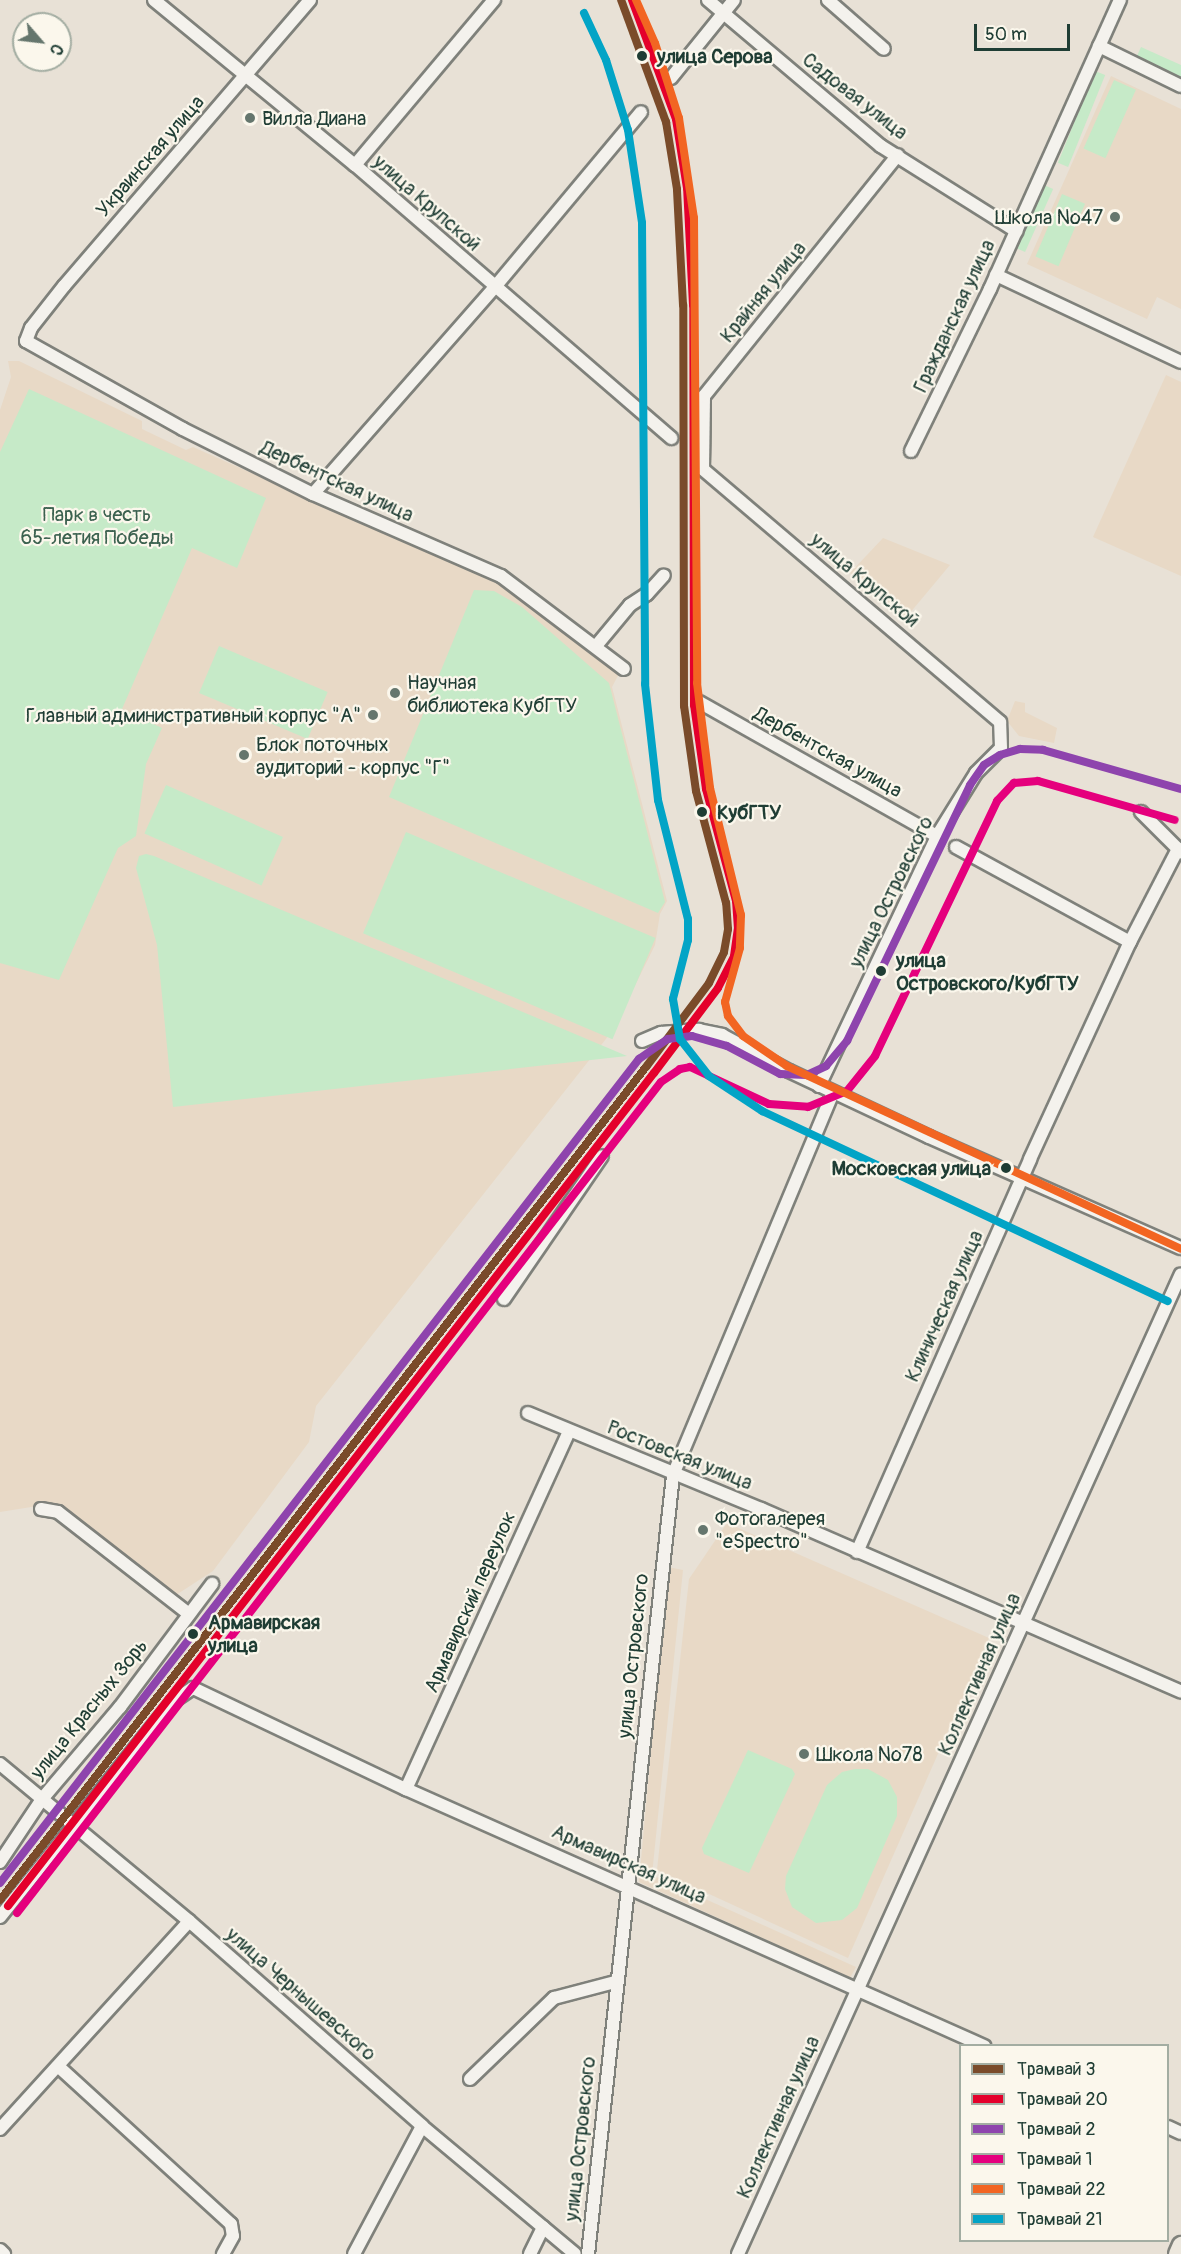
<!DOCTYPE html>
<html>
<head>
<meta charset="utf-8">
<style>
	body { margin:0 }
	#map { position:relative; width:1181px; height:2254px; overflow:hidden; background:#e8e1d6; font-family:Pangolin,sans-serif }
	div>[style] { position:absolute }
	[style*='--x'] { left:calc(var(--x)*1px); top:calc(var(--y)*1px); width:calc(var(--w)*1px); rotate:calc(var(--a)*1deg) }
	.built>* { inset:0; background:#e8d9c6 }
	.green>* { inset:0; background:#c6eac8; transform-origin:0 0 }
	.roads { filter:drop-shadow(2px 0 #7f817b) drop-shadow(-2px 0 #7f817b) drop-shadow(0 2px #7f817b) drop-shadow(0 -2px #7f817b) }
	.minor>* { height:12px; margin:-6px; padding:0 6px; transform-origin:6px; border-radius:6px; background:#f4f2ed }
	.major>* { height:16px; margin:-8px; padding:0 8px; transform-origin:8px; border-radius:8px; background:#ede8de }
	.tram-1>* { height:8px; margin:-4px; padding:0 4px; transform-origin:4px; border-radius:4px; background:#7a4b2a }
	.tram-2>* { height:8px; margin:-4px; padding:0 4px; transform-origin:4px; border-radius:4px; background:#e4002b }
	.tram-3>* { height:8px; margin:-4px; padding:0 4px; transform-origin:4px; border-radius:4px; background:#8e44ad }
	.tram-4>* { height:8px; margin:-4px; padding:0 4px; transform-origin:4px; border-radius:4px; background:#e5007d }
	.tram-5>* { height:8px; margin:-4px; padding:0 4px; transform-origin:4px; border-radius:4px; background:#f26522 }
	.tram-6>* { height:8px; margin:-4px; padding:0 4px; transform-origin:4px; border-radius:4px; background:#02a4c6 }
	.dots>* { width:16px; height:16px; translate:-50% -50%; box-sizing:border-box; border:3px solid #fbf7ec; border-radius:50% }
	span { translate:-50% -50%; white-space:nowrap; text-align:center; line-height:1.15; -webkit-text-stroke:4.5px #fbf7ec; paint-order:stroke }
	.stop-label { font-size:20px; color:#1f3d34; font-weight:700 }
	.left { translate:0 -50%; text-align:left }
	.right { translate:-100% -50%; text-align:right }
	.street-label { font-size:20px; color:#1f3d34 }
	.poi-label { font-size:20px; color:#1f3d34 }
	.park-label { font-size:20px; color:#3b614f }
	.legend { position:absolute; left:959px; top:2044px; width:210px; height:198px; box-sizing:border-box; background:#fbf7ec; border:2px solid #a3ada2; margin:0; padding:8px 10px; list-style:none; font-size:18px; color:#1f3d34 }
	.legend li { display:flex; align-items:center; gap:12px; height:30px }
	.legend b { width:30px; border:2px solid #a3ada2 }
	.north { position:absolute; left:12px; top:12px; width:60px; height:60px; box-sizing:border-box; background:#fbf7ec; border:2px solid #a3ada2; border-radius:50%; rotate:118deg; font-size:16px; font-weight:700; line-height:24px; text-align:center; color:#1f3d34 }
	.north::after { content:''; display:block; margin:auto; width:21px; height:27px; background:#65766d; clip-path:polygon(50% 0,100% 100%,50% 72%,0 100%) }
	.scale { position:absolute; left:974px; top:24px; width:96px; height:27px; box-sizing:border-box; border:3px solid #1f3d34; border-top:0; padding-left:8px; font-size:18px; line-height:21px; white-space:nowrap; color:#1f3d34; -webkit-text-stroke:4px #fbf7ec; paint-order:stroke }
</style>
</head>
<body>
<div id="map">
	<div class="built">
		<i style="clip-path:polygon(1111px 76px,1181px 109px,1181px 309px,1157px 297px,1147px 319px,1027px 264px)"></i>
		<i style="clip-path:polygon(8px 361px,19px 361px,142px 421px,142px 429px,186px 450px,193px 447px,502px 584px,621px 670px,612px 687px,667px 901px,660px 914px,655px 945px,613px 1030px,316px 1406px,309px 1442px,213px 1571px,176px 1595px,56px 1503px,0 1512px,0 410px,11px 377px)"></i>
		<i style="clip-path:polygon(1166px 375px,1181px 382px,1181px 576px,1093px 537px)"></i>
		<i style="clip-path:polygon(883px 538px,950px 565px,904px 620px,850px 573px)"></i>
		<i style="clip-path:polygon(1015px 701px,1025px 703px,1025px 712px,1057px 728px,1054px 743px,1019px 736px,1007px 721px)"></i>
		<i style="clip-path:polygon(727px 1523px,989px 1638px,848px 1958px,657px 1870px,689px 1579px)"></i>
		<i style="clip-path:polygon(668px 1567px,683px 1570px,652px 1875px,856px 1967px,850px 1978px,639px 1882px)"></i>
	</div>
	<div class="green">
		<i style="clip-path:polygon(1141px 47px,1181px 65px,1181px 79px,1136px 58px)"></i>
		<i style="left:1095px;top:71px;width:11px;height:99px;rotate:22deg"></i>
		<i style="left:1114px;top:80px;width:24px;height:75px;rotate:24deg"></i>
		<i style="left:1044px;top:185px;width:10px;height:69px;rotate:24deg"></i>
		<i style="left:1062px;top:194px;width:25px;height:68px;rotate:23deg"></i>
		<i style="clip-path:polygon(29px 389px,266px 498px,237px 568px,192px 548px,122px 709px,162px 728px,146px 764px,136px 836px,118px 848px,59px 980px,0 963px,0 452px)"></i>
		<i style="clip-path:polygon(474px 590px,494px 591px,522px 607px,609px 683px,665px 902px,658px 913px,389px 797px)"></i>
		<i style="left:219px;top:646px;width:118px;height:51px;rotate:23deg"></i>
		<i style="left:166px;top:785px;width:128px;height:53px;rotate:24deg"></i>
		<i style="left:406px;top:832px;width:271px;height:110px;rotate:23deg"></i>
		<i style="clip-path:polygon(146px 854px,154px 856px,627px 1056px,173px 1107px,157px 945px,136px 868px,139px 856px)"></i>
		<i style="clip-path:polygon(748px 1750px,792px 1769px,795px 1774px,749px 1873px,704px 1854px,702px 1848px)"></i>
		<i style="clip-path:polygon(855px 1769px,868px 1769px,888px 1780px,897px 1797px,897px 1816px,857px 1908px,842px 1920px,816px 1923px,792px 1907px,785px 1889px,786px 1876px,827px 1785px,842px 1772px)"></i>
	</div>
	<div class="roads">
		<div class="minor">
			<i style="--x:154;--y:0;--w:260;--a:39.4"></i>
			<i style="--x:355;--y:165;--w:418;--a:40.8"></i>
			<i style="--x:310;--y:0;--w:377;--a:130.7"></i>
			<i style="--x:64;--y:286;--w:53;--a:128.2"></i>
			<i style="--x:31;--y:328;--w:14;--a:111"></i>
			<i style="--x:26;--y:341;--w:180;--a:29.3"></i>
			<i style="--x:183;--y:429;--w:145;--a:26.6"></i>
			<i style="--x:313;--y:494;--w:205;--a:23.6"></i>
			<i style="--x:501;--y:576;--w:154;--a:37.1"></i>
			<i style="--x:708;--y:0;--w:226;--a:40.2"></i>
			<i style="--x:881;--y:146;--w:160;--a:32.2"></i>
			<i style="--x:828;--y:0;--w:74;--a:41.2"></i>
			<i style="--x:1099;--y:46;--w:91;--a:26"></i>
			<i style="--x:671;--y:78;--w:100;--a:-51.1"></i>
			<i style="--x:355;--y:165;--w:216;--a:-49.9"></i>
			<i style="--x:996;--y:275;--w:204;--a:25.2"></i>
			<i style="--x:911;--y:451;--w:180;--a:-64"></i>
			<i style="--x:990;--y:289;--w:317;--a:-65.8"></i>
			<i style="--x:313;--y:494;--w:274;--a:-48.7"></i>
			<i style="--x:494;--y:288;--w:229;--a:-50.1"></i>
			<i style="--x:596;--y:646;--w:53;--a:-50.3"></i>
			<i style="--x:630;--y:605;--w:20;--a:-33"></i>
			<i style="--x:647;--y:594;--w:25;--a:-48"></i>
			<i style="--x:699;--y:702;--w:273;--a:29.4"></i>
			<i style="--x:1141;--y:812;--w:57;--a:45"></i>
			<i style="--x:956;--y:847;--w:198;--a:28.6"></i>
			<i style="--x:642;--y:1041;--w:21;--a:-23"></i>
			<i style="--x:661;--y:1033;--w:38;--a:-5"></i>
			<i style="--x:699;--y:1030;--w:24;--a:12"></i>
			<i style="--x:722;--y:1035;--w:76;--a:28.2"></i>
			<i style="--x:789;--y:1071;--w:155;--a:25.2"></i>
			<i style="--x:929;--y:1137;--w:275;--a:23.8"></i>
			<i style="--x:819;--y:1086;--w:276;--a:-64.7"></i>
			<i style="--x:937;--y:836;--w:74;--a:-58.2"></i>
			<i style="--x:976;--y:773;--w:35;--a:-45"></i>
			<i style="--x:1001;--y:748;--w:26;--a:-92"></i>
			<i style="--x:1000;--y:722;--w:390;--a:-139.6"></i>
			<i style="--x:703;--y:469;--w:73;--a:-89.2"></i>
			<i style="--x:704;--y:396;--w:309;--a:-51.2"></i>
			<i style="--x:504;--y:1299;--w:173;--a:-55.6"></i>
			<i style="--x:528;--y:1413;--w:252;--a:22.4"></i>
			<i style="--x:761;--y:1509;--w:458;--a:23.5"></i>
			<i style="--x:41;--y:1509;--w:17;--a:10"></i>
			<i style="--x:58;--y:1512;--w:166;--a:37.9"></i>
			<i style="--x:857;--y:1552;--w:429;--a:-66.2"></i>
			<i style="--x:1030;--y:1159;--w:239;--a:-65.3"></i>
			<i style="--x:1130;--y:942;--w:105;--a:-62.7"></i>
			<i style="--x:0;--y:1764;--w:246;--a:39.7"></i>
			<i style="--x:189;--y:1921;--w:310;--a:41.3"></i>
			<i style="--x:422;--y:2126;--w:199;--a:39.9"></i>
			<i style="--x:406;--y:1789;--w:393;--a:-65.5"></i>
			<i style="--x:0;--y:1862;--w:76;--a:-56.3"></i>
			<i style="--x:42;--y:1799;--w:121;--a:-49.7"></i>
			<i style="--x:120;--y:1707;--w:154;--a:-53.2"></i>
			<i style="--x:0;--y:1917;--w:275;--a:-51.3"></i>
			<i style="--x:172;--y:1702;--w:25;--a:-34"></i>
			<i style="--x:193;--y:1688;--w:236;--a:25.4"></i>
			<i style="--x:406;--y:1789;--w:633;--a:23.97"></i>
			<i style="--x:59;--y:2067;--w:233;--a:42.4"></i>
			<i style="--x:231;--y:2224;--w:12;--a:81"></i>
			<i style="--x:233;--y:2236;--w:21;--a:119"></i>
			<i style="--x:470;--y:2079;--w:117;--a:-44"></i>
			<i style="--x:554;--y:1998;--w:63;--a:-14.7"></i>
			<i style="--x:1168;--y:2127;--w:14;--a:25"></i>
			<i style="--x:0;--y:2129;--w:281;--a:-47.7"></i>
			<i style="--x:0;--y:2250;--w:6;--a:45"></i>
			<i style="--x:354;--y:2254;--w:145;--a:-62"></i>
			<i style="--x:530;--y:2254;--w:30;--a:-64"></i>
			<i style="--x:588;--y:2254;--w:784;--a:-83.77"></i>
			<i style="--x:673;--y:1475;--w:414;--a:-67.3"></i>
			<i style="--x:738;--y:2254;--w:1075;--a:-65.68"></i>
		</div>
		<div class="major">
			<i style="--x:1177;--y:2254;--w:10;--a:-66"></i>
		</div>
	</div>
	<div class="tram-1">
		<i style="--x:0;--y:1900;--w:1054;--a:-52.21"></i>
		<i style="--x:646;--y:1067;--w:105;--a:-53.1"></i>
		<i style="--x:709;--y:983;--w:34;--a:-64"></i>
		<i style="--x:724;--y:952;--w:23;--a:-80"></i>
		<i style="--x:728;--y:929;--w:26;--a:-94"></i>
		<i style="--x:726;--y:903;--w:116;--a:-105"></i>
		<i style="--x:696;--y:791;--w:86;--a:-98"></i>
		<i style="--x:684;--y:706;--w:401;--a:-90.1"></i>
		<i style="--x:683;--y:305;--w:116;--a:-93"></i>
		<i style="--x:677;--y:189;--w:68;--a:-99.3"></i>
		<i style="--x:666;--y:122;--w:130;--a:-110.2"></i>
	</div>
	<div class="tram-2">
		<i style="--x:8;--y:1906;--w:1054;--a:-52.21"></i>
		<i style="--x:654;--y:1073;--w:106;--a:-53"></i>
		<i style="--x:718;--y:988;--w:36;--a:-63"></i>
		<i style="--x:734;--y:956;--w:27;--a:-82"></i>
		<i style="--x:738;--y:929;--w:28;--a:-94"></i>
		<i style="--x:736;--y:901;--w:116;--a:-105"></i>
		<i style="--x:706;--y:789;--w:85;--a:-98.1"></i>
		<i style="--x:694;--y:705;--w:400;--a:-90.1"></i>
		<i style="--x:693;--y:305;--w:117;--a:-92.9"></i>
		<i style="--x:687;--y:188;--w:70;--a:-99.1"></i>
		<i style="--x:676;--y:119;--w:127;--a:-110.3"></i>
	</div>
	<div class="tram-3">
		<i style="--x:0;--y:1883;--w:1043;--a:-52.21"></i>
		<i style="--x:639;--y:1059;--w:35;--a:-35"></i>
		<i style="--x:668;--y:1039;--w:24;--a:-7"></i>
		<i style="--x:692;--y:1036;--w:36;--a:16"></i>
		<i style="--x:727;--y:1046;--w:60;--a:27.8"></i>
		<i style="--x:780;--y:1074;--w:27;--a:2"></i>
		<i style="--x:807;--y:1075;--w:21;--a:-25"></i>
		<i style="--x:826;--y:1066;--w:33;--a:-50"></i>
		<i style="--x:847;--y:1041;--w:284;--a:-64.3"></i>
		<i style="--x:970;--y:785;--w:24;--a:-55"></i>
		<i style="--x:984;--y:765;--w:19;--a:-32"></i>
		<i style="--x:1000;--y:755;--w:21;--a:-17"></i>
		<i style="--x:1020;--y:749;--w:23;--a:2"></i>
		<i style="--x:1043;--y:750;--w:143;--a:15.8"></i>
	</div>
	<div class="tram-4">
		<i style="--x:17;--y:1913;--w:1051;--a:-52.23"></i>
		<i style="--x:661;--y:1082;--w:23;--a:-34"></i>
		<i style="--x:680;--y:1069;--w:10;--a:-11"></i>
		<i style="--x:690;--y:1067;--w:87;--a:25.1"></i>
		<i style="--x:769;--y:1104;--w:39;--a:4"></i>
		<i style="--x:808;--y:1107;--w:42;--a:-22.3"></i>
		<i style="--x:847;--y:1091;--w:45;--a:-51.3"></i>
		<i style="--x:875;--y:1056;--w:283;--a:-64.4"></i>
		<i style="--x:997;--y:801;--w:25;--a:-47"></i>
		<i style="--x:1014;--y:783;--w:24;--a:-5"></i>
		<i style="--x:1038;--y:781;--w:142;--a:15.9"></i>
	</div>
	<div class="tram-5">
		<i style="--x:636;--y:0;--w:47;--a:66.2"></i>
		<i style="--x:655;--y:43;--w:79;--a:72.3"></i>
		<i style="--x:679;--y:118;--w:101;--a:81.5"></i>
		<i style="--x:694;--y:218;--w:465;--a:89.6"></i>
		<i style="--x:697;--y:683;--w:106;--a:82.9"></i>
		<i style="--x:710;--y:788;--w:131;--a:76.3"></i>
		<i style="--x:741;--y:915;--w:33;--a:92"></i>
		<i style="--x:740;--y:948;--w:56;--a:105.5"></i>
		<i style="--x:725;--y:1002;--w:14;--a:78"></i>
		<i style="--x:728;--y:1016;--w:25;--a:53"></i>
		<i style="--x:743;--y:1036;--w:53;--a:34.3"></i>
		<i style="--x:787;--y:1066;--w:434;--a:24.9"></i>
	</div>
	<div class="tram-6">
		<i style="--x:584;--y:13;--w:52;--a:64.9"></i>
		<i style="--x:606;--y:60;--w:73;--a:72.6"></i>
		<i style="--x:628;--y:130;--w:94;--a:81.4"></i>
		<i style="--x:642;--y:223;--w:461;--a:89.6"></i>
		<i style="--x:645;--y:684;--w:117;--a:83.6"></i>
		<i style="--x:658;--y:800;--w:123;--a:75.9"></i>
		<i style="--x:688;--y:919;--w:21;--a:90"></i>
		<i style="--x:688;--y:940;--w:61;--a:104.3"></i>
		<i style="--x:673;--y:999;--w:41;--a:80.1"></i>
		<i style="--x:680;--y:1039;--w:47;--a:51.9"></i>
		<i style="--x:709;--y:1076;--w:64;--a:33.4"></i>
		<i style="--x:762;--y:1111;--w:448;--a:25.1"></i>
	</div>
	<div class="dots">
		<i style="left:642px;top:56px;background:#1f3d34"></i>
		<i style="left:250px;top:118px;background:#65766d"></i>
		<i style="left:1115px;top:217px;background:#65766d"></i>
		<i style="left:395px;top:693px;background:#65766d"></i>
		<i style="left:373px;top:715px;background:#65766d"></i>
		<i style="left:244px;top:755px;background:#65766d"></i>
		<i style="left:702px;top:812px;background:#1f3d34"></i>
		<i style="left:881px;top:971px;background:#1f3d34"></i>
		<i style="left:1006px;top:1168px;background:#1f3d34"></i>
		<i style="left:703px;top:1530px;background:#65766d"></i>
		<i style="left:193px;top:1634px;background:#1f3d34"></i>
		<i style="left:804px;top:1754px;background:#65766d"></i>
	</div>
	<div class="stop-label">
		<span class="left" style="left:657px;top:56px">улица Серова</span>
		<span class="left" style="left:717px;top:812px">КубГТУ</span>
		<span class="left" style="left:896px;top:972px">улица<br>Островского/КубГТУ</span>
		<span class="right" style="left:991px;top:1168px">Московская улица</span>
		<span class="left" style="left:208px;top:1634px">Армавирская<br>улица</span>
	</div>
	<div class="street-label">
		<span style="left:855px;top:96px;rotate:38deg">Садовая улица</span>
		<span style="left:150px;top:156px;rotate:-49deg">Украинская улица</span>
		<span style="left:427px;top:203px;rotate:41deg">улица Крупской</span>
		<span style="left:763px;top:292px;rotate:-51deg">Крайняя улица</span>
		<span style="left:954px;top:316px;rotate:-65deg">Гражданская улица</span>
		<span style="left:337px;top:481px;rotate:25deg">Дербентская улица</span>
		<span style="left:865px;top:580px;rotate:40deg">улица Крупской</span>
		<span style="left:828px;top:752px;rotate:29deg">Дербентская улица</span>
		<span style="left:891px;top:892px;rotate:-64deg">улица Островского</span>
		<span style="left:944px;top:1306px;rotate:-66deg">Клиническая улица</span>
		<span style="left:680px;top:1455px;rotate:22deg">Ростовская улица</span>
		<span style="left:470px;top:1602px;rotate:-66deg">Армавирский переулок</span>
		<span style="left:633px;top:1656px;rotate:-84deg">улица Островского</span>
		<span style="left:979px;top:1674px;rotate:-66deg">Коллективная улица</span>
		<span style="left:89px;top:1709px;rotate:-51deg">улица Красных Зорь</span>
		<span style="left:629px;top:1864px;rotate:24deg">Армавирская улица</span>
		<span style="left:301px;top:1994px;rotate:41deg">улица Чернышевского</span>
		<span style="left:778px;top:2117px;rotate:-66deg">Коллективная улица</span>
		<span style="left:580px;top:2139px;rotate:-84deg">улица Островского</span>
	</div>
	<div class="poi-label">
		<span class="left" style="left:262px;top:118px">Вилла Диана</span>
		<span class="right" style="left:1103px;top:217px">Школа №47</span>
		<span class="left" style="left:407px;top:694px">Научная<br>библиотека КубГТУ</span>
		<span class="right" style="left:361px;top:715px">Главный административный корпус "А"</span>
		<span class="left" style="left:256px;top:756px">Блок поточных<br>аудиторий - корпус "Г"</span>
		<span class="left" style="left:715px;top:1530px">Фотогалерея<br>"eSpectro"</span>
		<span class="left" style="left:816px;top:1754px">Школа №78</span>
	</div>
	<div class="park-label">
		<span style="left:97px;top:526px">Парк в честь<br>65-летия Победы</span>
	</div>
	<ul class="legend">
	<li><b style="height:8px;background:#7a4b2a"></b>Трамвай 3</li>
	<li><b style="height:8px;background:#e4002b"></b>Трамвай 20</li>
	<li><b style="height:8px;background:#8e44ad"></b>Трамвай 2</li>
	<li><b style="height:8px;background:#e5007d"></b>Трамвай 1</li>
	<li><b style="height:8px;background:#f26522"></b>Трамвай 22</li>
	<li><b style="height:8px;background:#02a4c6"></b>Трамвай 21</li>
	</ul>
	<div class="north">С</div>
	<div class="scale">50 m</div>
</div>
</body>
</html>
